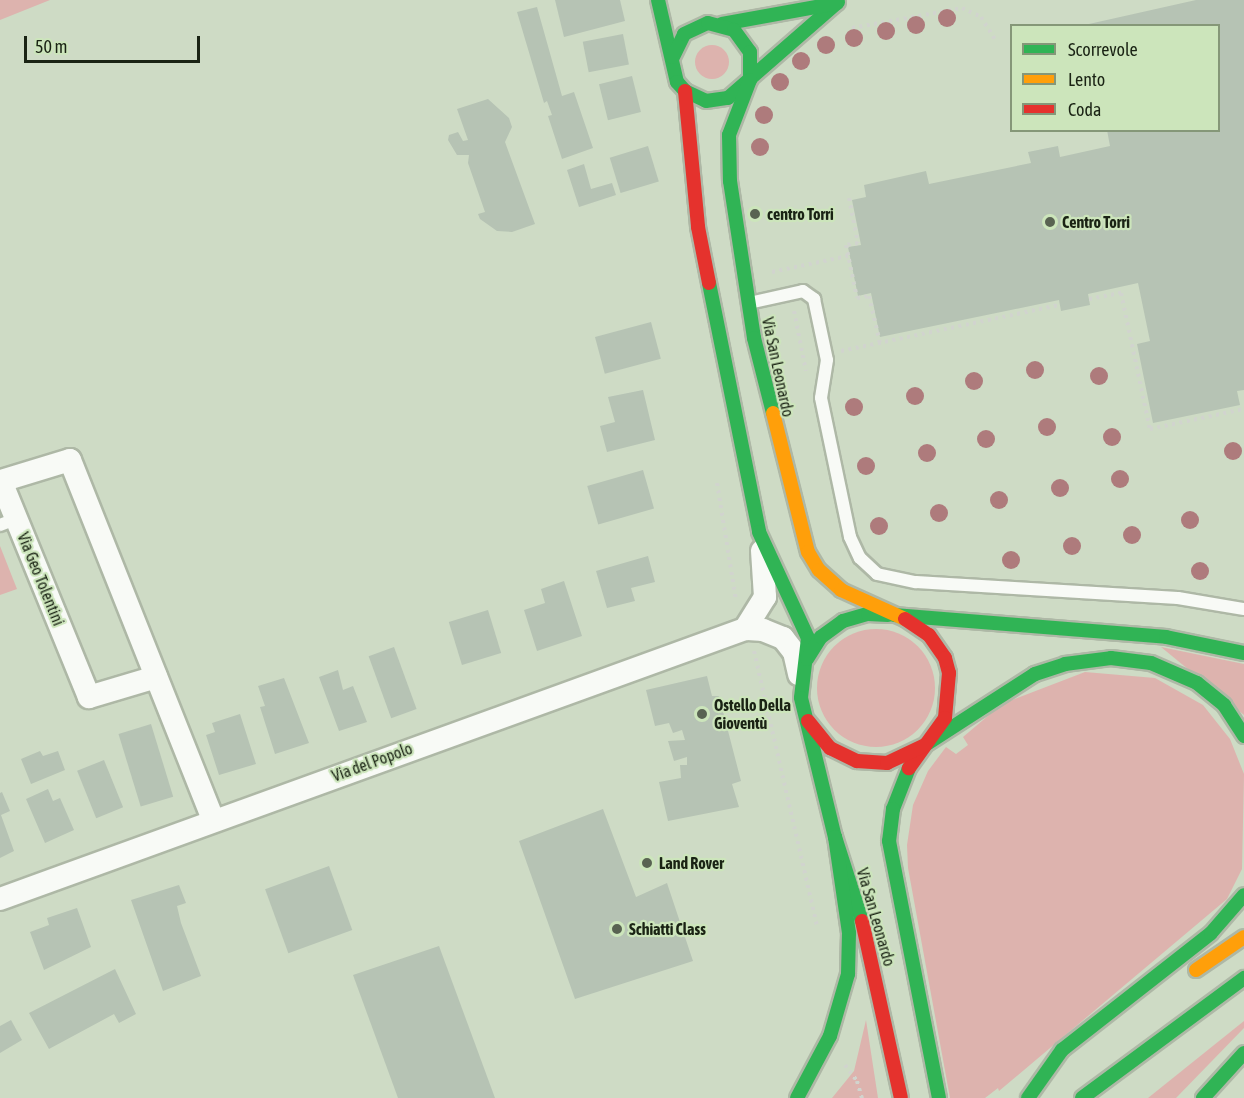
<!DOCTYPE html>
<html>
<head>
<meta charset="utf-8">
<style>
	body { margin:0 }
	#map { position:relative; width:1244px; height:1098px; overflow:hidden; background:#cedbc5; font-family:"Asap Condensed",sans-serif }
	div>[style] { position:absolute }
	[style*='--x'] { left:calc(var(--x)*1px); top:calc(var(--y)*1px); width:calc(var(--w)*1px); rotate:calc(var(--a)*1deg) }
	.green>* { inset:0; background:#ddb3ae }
	.round { border-radius:50% }
	.building>* { inset:0; background:#b6c3b4; transform-origin:0 0 }
	.path>* { height:4px; margin-top:-2px; transform-origin:0; background:repeating-linear-gradient(90deg,#d1d4ce 0 3px,transparent 0 7.5px) }
	.roads { filter:drop-shadow(2px 0 #aeb8a6) drop-shadow(-2px 0 #aeb8a6) drop-shadow(0 2px #aeb8a6) drop-shadow(0 -2px #aeb8a6) }
	.lane>* { height:12px; margin:-6px; padding:0 6px; transform-origin:6px; border-radius:6px; background:#f8faf6 }
	.street>* { height:22px; margin:-11px; padding:0 11px; transform-origin:11px; border-radius:11px; background:#f8faf6 }
	.fast>* { height:14px; margin:-7px; padding:0 7px; transform-origin:7px; border-radius:7px; background:#30b455 }
	.slow>* { height:14px; margin:-7px; padding:0 7px; transform-origin:7px; border-radius:7px; background:#ff9f0a }
	.jam>* { height:14px; margin:-7px; padding:0 7px; transform-origin:7px; border-radius:7px; background:#e5322d }
	.trees>* { width:18px; height:18px; margin:-9px; border-radius:50%; background:#ae7b7c }
	.dots>* { width:16px; height:16px; translate:-50% -50%; box-sizing:border-box; border:3px solid #cce5bb; border-radius:50% }
	span { translate:-50% -50%; white-space:nowrap; text-align:center; line-height:1.15; -webkit-text-stroke:4.5px #cce5bb; paint-order:stroke }
	.poi-label { font-size:16px; color:#1a2314; font-weight:700 }
	.left { translate:0 -50%; text-align:left }
	.street-label { font-size:16px; color:#1a2314 }
	.legend { position:absolute; left:1010px; top:24px; width:210px; height:108px; box-sizing:border-box; background:#cce5bb; border:2px solid #859778; margin:0; padding:8px 10px; list-style:none; font-size:18px; color:#1a2314 }
	.legend li { display:flex; align-items:center; gap:12px; height:30px }
	.legend b { width:30px; border:2px solid #859778 }
	.scale { position:absolute; left:24px; top:36px; width:176px; height:27px; box-sizing:border-box; border:3px solid #1a2314; border-top:0; padding-left:8px; font-size:18px; line-height:21px; white-space:nowrap; color:#1a2314; -webkit-text-stroke:4px #cce5bb; paint-order:stroke }
</style>
</head>
<body>
<div id="map">
	<div class="green">
		<i style="clip-path:polygon(0 0,50px 0,0 20px)"></i>
		<i class="round" style="left:695px;top:45px;width:34px;height:34px"></i>
		<i style="clip-path:polygon(0 546px,17px 589px,0 595px)"></i>
		<i class="round" style="left:817px;top:629px;width:118px;height:118px"></i>
		<i style="clip-path:polygon(1161px 647px,1244px 664px,1244px 715px)"></i>
		<i style="clip-path:polygon(1085px 672px,1155px 678px,1203px 705px,1230px 739px,1244px 774px,1242px 869px,1227px 899px,999px 1091px,998px 1088px,985px 1098px,950px 1098px,908px 868px,907px 845px,913px 805px,928px 771px,946px 747px,956px 754px,968px 745px,963px 737px,1002px 704px)"></i>
		<i style="clip-path:polygon(866px 1020px,878px 1098px,832px 1098px,854px 1071px)"></i>
		<i style="clip-path:polygon(1244px 1021px,1244px 1028px,1176px 1098px,1148px 1098px)"></i>
	</div>
	<div class="building">
		<i style="clip-path:polygon(555px 0,620px 0,625px 21px,564px 37px)"></i>
		<i style="clip-path:polygon(1196px 0,1244px 0,1244px 390px,1237px 391px,1240px 405px,1153px 423px,1137px 344px,1150px 341px,1138px 283px,1088px 294px,1090px 305px,1061px 311px,1059px 300px,880px 337px,871px 293px,858px 296px,848px 247px,861px 245px,852px 200px,866px 197px,864px 185px,926px 171px,929px 184px,1031px 163px,1028px 152px,1058px 146px,1060px 157px,1110px 146px,1107px 130px,1218px 130px,1218px 26px,1080px 26px)"></i>
		<i style="clip-path:polygon(537px 7px,562px 96px,574px 92px,593px 148px,562px 159px,548px 116px,552px 115px,547px 101px,544px 103px,517px 12px)"></i>
		<i style="left:623px;top:34px;width:31px;height:41px;rotate:79deg"></i>
		<i style="left:632px;top:76px;width:37px;height:34px;rotate:76deg"></i>
		<i style="clip-path:polygon(488px 99px,509px 118px,512px 127px,505px 142px,535px 224px,512px 232px,497px 231px,480px 219px,478px 214px,485px 212px,468px 163px,469px 155px,457px 155px,448px 140px,449px 135px,458px 132px,463px 141px,468px 140px,457px 109px)"></i>
		<i style="left:648px;top:146px;width:37px;height:40px;rotate:73deg"></i>
		<i style="clip-path:polygon(584px 164px,591px 189px,612px 183px,616px 195px,579px 207px,567px 170px)"></i>
		<i style="left:651px;top:322px;width:38px;height:58px;rotate:75deg"></i>
		<i style="clip-path:polygon(643px 390px,655px 440px,607px 452px,600px 426px,615px 422px,608px 397px)"></i>
		<i style="left:643px;top:470px;width:40px;height:58px;rotate:74deg"></i>
		<i style="clip-path:polygon(648px 556px,655px 582px,631px 588px,635px 601px,607px 608px,596px 571px)"></i>
		<i style="clip-path:polygon(564px 581px,582px 636px,537px 651px,524px 610px,545px 603px,541px 589px)"></i>
		<i style="left:488px;top:610px;width:45px;height:41px;rotate:73deg"></i>
		<i style="left:394px;top:647px;width:66px;height:27px;rotate:70deg"></i>
		<i style="clip-path:polygon(338px 670px,343px 690px,353px 686px,367px 722px,339px 731px,319px 677px)"></i>
		<i style="clip-path:polygon(707px 676px,712px 696px,719px 696px,741px 781px,732px 784px,739px 807px,668px 821px,659px 782px,681px 778px,680px 765px,687px 765px,687px 757px,674px 761px,668px 741px,685px 740px,682px 730px,673px 733px,669px 723px,655px 726px,646px 690px)"></i>
		<i style="clip-path:polygon(284px 678px,309px 743px,275px 754px,260px 707px,265px 706px,258px 686px)"></i>
		<i style="clip-path:polygon(240px 714px,256px 764px,219px 775px,206px 735px,215px 732px,212px 723px)"></i>
		<i style="left:151px;top:724px;width:76px;height:34px;rotate:73deg"></i>
		<i style="clip-path:polygon(40px 751px,43px 756px,58px 751px,65px 770px,31px 784px,21px 759px)"></i>
		<i style="left:104px;top:760px;width:51px;height:29px;rotate:68deg"></i>
		<i style="clip-path:polygon(48px 789px,53px 801px,60px 798px,74px 830px,45px 843px,26px 799px)"></i>
		<i style="clip-path:polygon(2px 792px,10px 811px,1px 815px,14px 851px,0 858px,0 793px)"></i>
		<i style="clip-path:polygon(603px 809px,636px 897px,667px 883px,693px 961px,575px 999px,519px 841px)"></i>
		<i style="left:329px;top:866px;width:68px;height:68px;rotate:70deg"></i>
		<i style="clip-path:polygon(179px 885px,186px 903px,177px 906px,181px 923px,201px 976px,163px 991px,131px 900px)"></i>
		<i style="clip-path:polygon(77px 908px,91px 947px,44px 970px,30px 932px,49px 925px,47px 918px)"></i>
		<i style="clip-path:polygon(439px 946px,495px 1098px,398px 1098px,353px 975px)"></i>
		<i style="clip-path:polygon(115px 969px,136px 1014px,119px 1023px,114px 1014px,49px 1049px,29px 1013px)"></i>
		<i style="clip-path:polygon(11px 1020px,22px 1040px,0 1053px,0 1026px)"></i>
	</div>
	<div class="path">
		<i style="--x:852;--y:28;--w:112;--a:-10.3"></i>
		<i style="--x:962;--y:8;--w:21;--a:25"></i>
		<i style="--x:981;--y:17;--w:26;--a:58"></i>
		<i style="--x:849;--y:198;--w:46;--a:78.7"></i>
		<i style="--x:858;--y:243;--w:12;--a:171"></i>
		<i style="--x:846;--y:245;--w:54;--a:78.3"></i>
		<i style="--x:857;--y:298;--w:12;--a:-9"></i>
		<i style="--x:869;--y:296;--w:48;--a:76.8"></i>
		<i style="--x:772;--y:272;--w:78;--a:-11.9"></i>
		<i style="--x:1089;--y:299;--w:33;--a:-11"></i>
		<i style="--x:1121;--y:293;--w:139;--a:78"></i>
		<i style="--x:1150;--y:429;--w:96;--a:-12"></i>
		<i style="--x:794;--y:311;--w:61;--a:78.7"></i>
		<i style="--x:841;--y:351;--w:224;--a:-11.9"></i>
		<i style="--x:717;--y:483;--w:119;--a:80.8"></i>
		<i style="--x:754;--y:651;--w:281;--a:77.1"></i>
		<i style="--x:845;--y:1065;--w:20;--a:53"></i>
		<i style="--x:857;--y:1081;--w:18;--a:74"></i>
	</div>
	<div class="roads">
		<div class="lane">
			<i style="--x:749;--y:303;--w:55;--a:-12.5"></i>
			<i style="--x:803;--y:291;--w:14;--a:36"></i>
			<i style="--x:814;--y:299;--w:62;--a:78"></i>
			<i style="--x:827;--y:360;--w:38;--a:99"></i>
			<i style="--x:821;--y:398;--w:142;--a:78.2"></i>
			<i style="--x:850;--y:537;--w:23;--a:65"></i>
			<i style="--x:860;--y:558;--w:23;--a:43"></i>
			<i style="--x:877;--y:574;--w:40;--a:12"></i>
			<i style="--x:916;--y:582;--w:262;--a:3.5"></i>
			<i style="--x:1178;--y:598;--w:67;--a:9.5"></i>
			<i style="--x:0;--y:525;--w:17;--a:-21"></i>
		</div>
		<div class="street">
			<i style="--x:745;--y:629;--w:38;--a:-58"></i>
			<i style="--x:765;--y:597;--w:46;--a:-93.7"></i>
			<i style="--x:156;--y:677;--w:70;--a:163.4"></i>
			<i style="--x:89;--y:697;--w:233;--a:-112.2"></i>
			<i style="--x:1;--y:481;--w:72;--a:-16.9"></i>
			<i style="--x:70;--y:460;--w:386;--a:68.3"></i>
			<i style="--x:0;--y:899;--w:792;--a:-19.92"></i>
			<i style="--x:745;--y:629;--w:18;--a:3"></i>
			<i style="--x:763;--y:630;--w:22;--a:22"></i>
			<i style="--x:783;--y:638;--w:18;--a:52"></i>
			<i style="--x:794;--y:652;--w:23;--a:77"></i>
		</div>
		<div class="fast">
			<i style="--x:658;--y:0;--w:84;--a:77"></i>
			<i style="--x:677;--y:82;--w:12;--a:48"></i>
			<i style="--x:685;--y:91;--w:23;--a:25"></i>
			<i style="--x:706;--y:101;--w:22;--a:-8"></i>
			<i style="--x:728;--y:98;--w:146;--a:-41.1"></i>
			<i style="--x:722;--y:24;--w:117;--a:-10.3"></i>
			<i style="--x:673;--y:57;--w:25;--a:-64"></i>
			<i style="--x:684;--y:34;--w:26;--a:-25"></i>
			<i style="--x:708;--y:23;--w:27;--a:15"></i>
			<i style="--x:734;--y:30;--w:27;--a:54"></i>
			<i style="--x:750;--y:52;--w:28;--a:90"></i>
			<i style="--x:750;--y:80;--w:59;--a:110.9"></i>
			<i style="--x:729;--y:135;--w:46;--a:88.8"></i>
			<i style="--x:730;--y:181;--w:159;--a:81.3"></i>
			<i style="--x:754;--y:338;--w:77;--a:75.8"></i>
			<i style="--x:709;--y:283;--w:254;--a:78.6"></i>
			<i style="--x:759;--y:532;--w:117;--a:65.2"></i>
			<i style="--x:808;--y:638;--w:60;--a:96.7"></i>
			<i style="--x:801;--y:698;--w:143;--a:76.3"></i>
			<i style="--x:835;--y:837;--w:88;--a:72.2"></i>
			<i style="--x:894;--y:615;--w:273;--a:4.6"></i>
			<i style="--x:1166;--y:637;--w:80;--a:11.6"></i>
			<i style="--x:807;--y:659;--w:26;--a:-58"></i>
			<i style="--x:821;--y:637;--w:27;--a:-36"></i>
			<i style="--x:843;--y:621;--w:26;--a:-16"></i>
			<i style="--x:868;--y:614;--w:20;--a:3"></i>
			<i style="--x:928;--y:743;--w:127;--a:-32.8"></i>
			<i style="--x:1035;--y:674;--w:32;--a:-18"></i>
			<i style="--x:1065;--y:664;--w:46;--a:-7.4"></i>
			<i style="--x:1111;--y:658;--w:40;--a:7.1"></i>
			<i style="--x:1151;--y:663;--w:50;--a:23.5"></i>
			<i style="--x:1197;--y:683;--w:35;--a:39"></i>
			<i style="--x:1224;--y:705;--w:37;--a:57"></i>
			<i style="--x:909;--y:768;--w:44;--a:111.3"></i>
			<i style="--x:893;--y:809;--w:32;--a:97"></i>
			<i style="--x:889;--y:841;--w:262;--a:79"></i>
			<i style="--x:797;--y:1098;--w:70;--a:-62"></i>
			<i style="--x:830;--y:1036;--w:65;--a:-73.8"></i>
			<i style="--x:848;--y:974;--w:41;--a:-88.6"></i>
			<i style="--x:849;--y:933;--w:97;--a:-98.3"></i>
			<i style="--x:1028;--y:1098;--w:59;--a:-54.7"></i>
			<i style="--x:1062;--y:1050;--w:189;--a:-38.1"></i>
			<i style="--x:1211;--y:933;--w:50;--a:-49"></i>
			<i style="--x:1082;--y:1098;--w:202;--a:-36.5"></i>
			<i style="--x:1203;--y:1098;--w:61;--a:-47.7"></i>
		</div>
		<div class="slow">
			<i style="--x:773;--y:413;--w:143;--a:75.9"></i>
			<i style="--x:808;--y:552;--w:21;--a:59"></i>
			<i style="--x:819;--y:570;--w:30;--a:42"></i>
			<i style="--x:841;--y:590;--w:70;--a:24.4"></i>
			<i style="--x:1196;--y:970;--w:58;--a:-34.5"></i>
		</div>
		<div class="jam">
			<i style="--x:685;--y:91;--w:137;--a:84.5"></i>
			<i style="--x:698;--y:227;--w:57;--a:78.9"></i>
			<i style="--x:905;--y:619;--w:29;--a:34"></i>
			<i style="--x:929;--y:635;--w:28;--a:55"></i>
			<i style="--x:945;--y:658;--w:16;--a:75"></i>
			<i style="--x:949;--y:673;--w:45;--a:95.1"></i>
			<i style="--x:945;--y:718;--w:62;--a:125.8"></i>
			<i style="--x:808;--y:721;--w:35;--a:51"></i>
			<i style="--x:830;--y:748;--w:30;--a:26"></i>
			<i style="--x:857;--y:761;--w:30;--a:4"></i>
			<i style="--x:887;--y:763;--w:42;--a:-25.3"></i>
			<i style="--x:862;--y:921;--w:181;--a:77.6"></i>
		</div>
	</div>
	<div class="trees">
		<i style="left:947px;top:18px"></i>
		<i style="left:916px;top:25px"></i>
		<i style="left:886px;top:31px"></i>
		<i style="left:854px;top:38px"></i>
		<i style="left:826px;top:45px"></i>
		<i style="left:801px;top:61px"></i>
		<i style="left:780px;top:82px"></i>
		<i style="left:764px;top:115px"></i>
		<i style="left:760px;top:147px"></i>
		<i style="left:1035px;top:370px"></i>
		<i style="left:1099px;top:376px"></i>
		<i style="left:974px;top:381px"></i>
		<i style="left:915px;top:396px"></i>
		<i style="left:854px;top:407px"></i>
		<i style="left:1047px;top:427px"></i>
		<i style="left:1112px;top:437px"></i>
		<i style="left:986px;top:439px"></i>
		<i style="left:1233px;top:451px"></i>
		<i style="left:927px;top:453px"></i>
		<i style="left:866px;top:466px"></i>
		<i style="left:1120px;top:479px"></i>
		<i style="left:1060px;top:488px"></i>
		<i style="left:999px;top:500px"></i>
		<i style="left:939px;top:513px"></i>
		<i style="left:1190px;top:520px"></i>
		<i style="left:879px;top:526px"></i>
		<i style="left:1132px;top:535px"></i>
		<i style="left:1072px;top:546px"></i>
		<i style="left:1011px;top:560px"></i>
		<i style="left:1200px;top:571px"></i>
	</div>
	<div class="dots">
		<i style="left:755px;top:214px;background:#596352"></i>
		<i style="left:1050px;top:222px;background:#596352"></i>
		<i style="left:702px;top:714px;background:#596352"></i>
		<i style="left:647px;top:863px;background:#596352"></i>
		<i style="left:617px;top:929px;background:#596352"></i>
	</div>
	<div class="poi-label">
		<span class="left" style="left:767px;top:214px">centro Torri</span>
		<span class="left" style="left:1062px;top:222px">Centro Torri</span>
		<span class="left" style="left:714px;top:714px">Ostello Della<br>Gioventù</span>
		<span class="left" style="left:659px;top:863px">Land Rover</span>
		<span class="left" style="left:629px;top:929px">Schiatti Class</span>
	</div>
	<div class="street-label">
		<span style="left:778px;top:367px;rotate:78deg">Via San Leonardo</span>
		<span style="left:41px;top:579px;rotate:68deg">Via Geo Tolentini</span>
		<span style="left:372px;top:762px;rotate:-20deg">Via del Popolo</span>
		<span style="left:876px;top:917px;rotate:74deg">Via San Leonardo</span>
	</div>
	<ul class="legend">
	<li><b style="height:8px;background:#30b455"></b>Scorrevole</li>
	<li><b style="height:8px;background:#ff9f0a"></b>Lento</li>
	<li><b style="height:8px;background:#e5322d"></b>Coda</li>
	</ul>
	<div class="scale">50 m</div>
</div>
</body>
</html>
